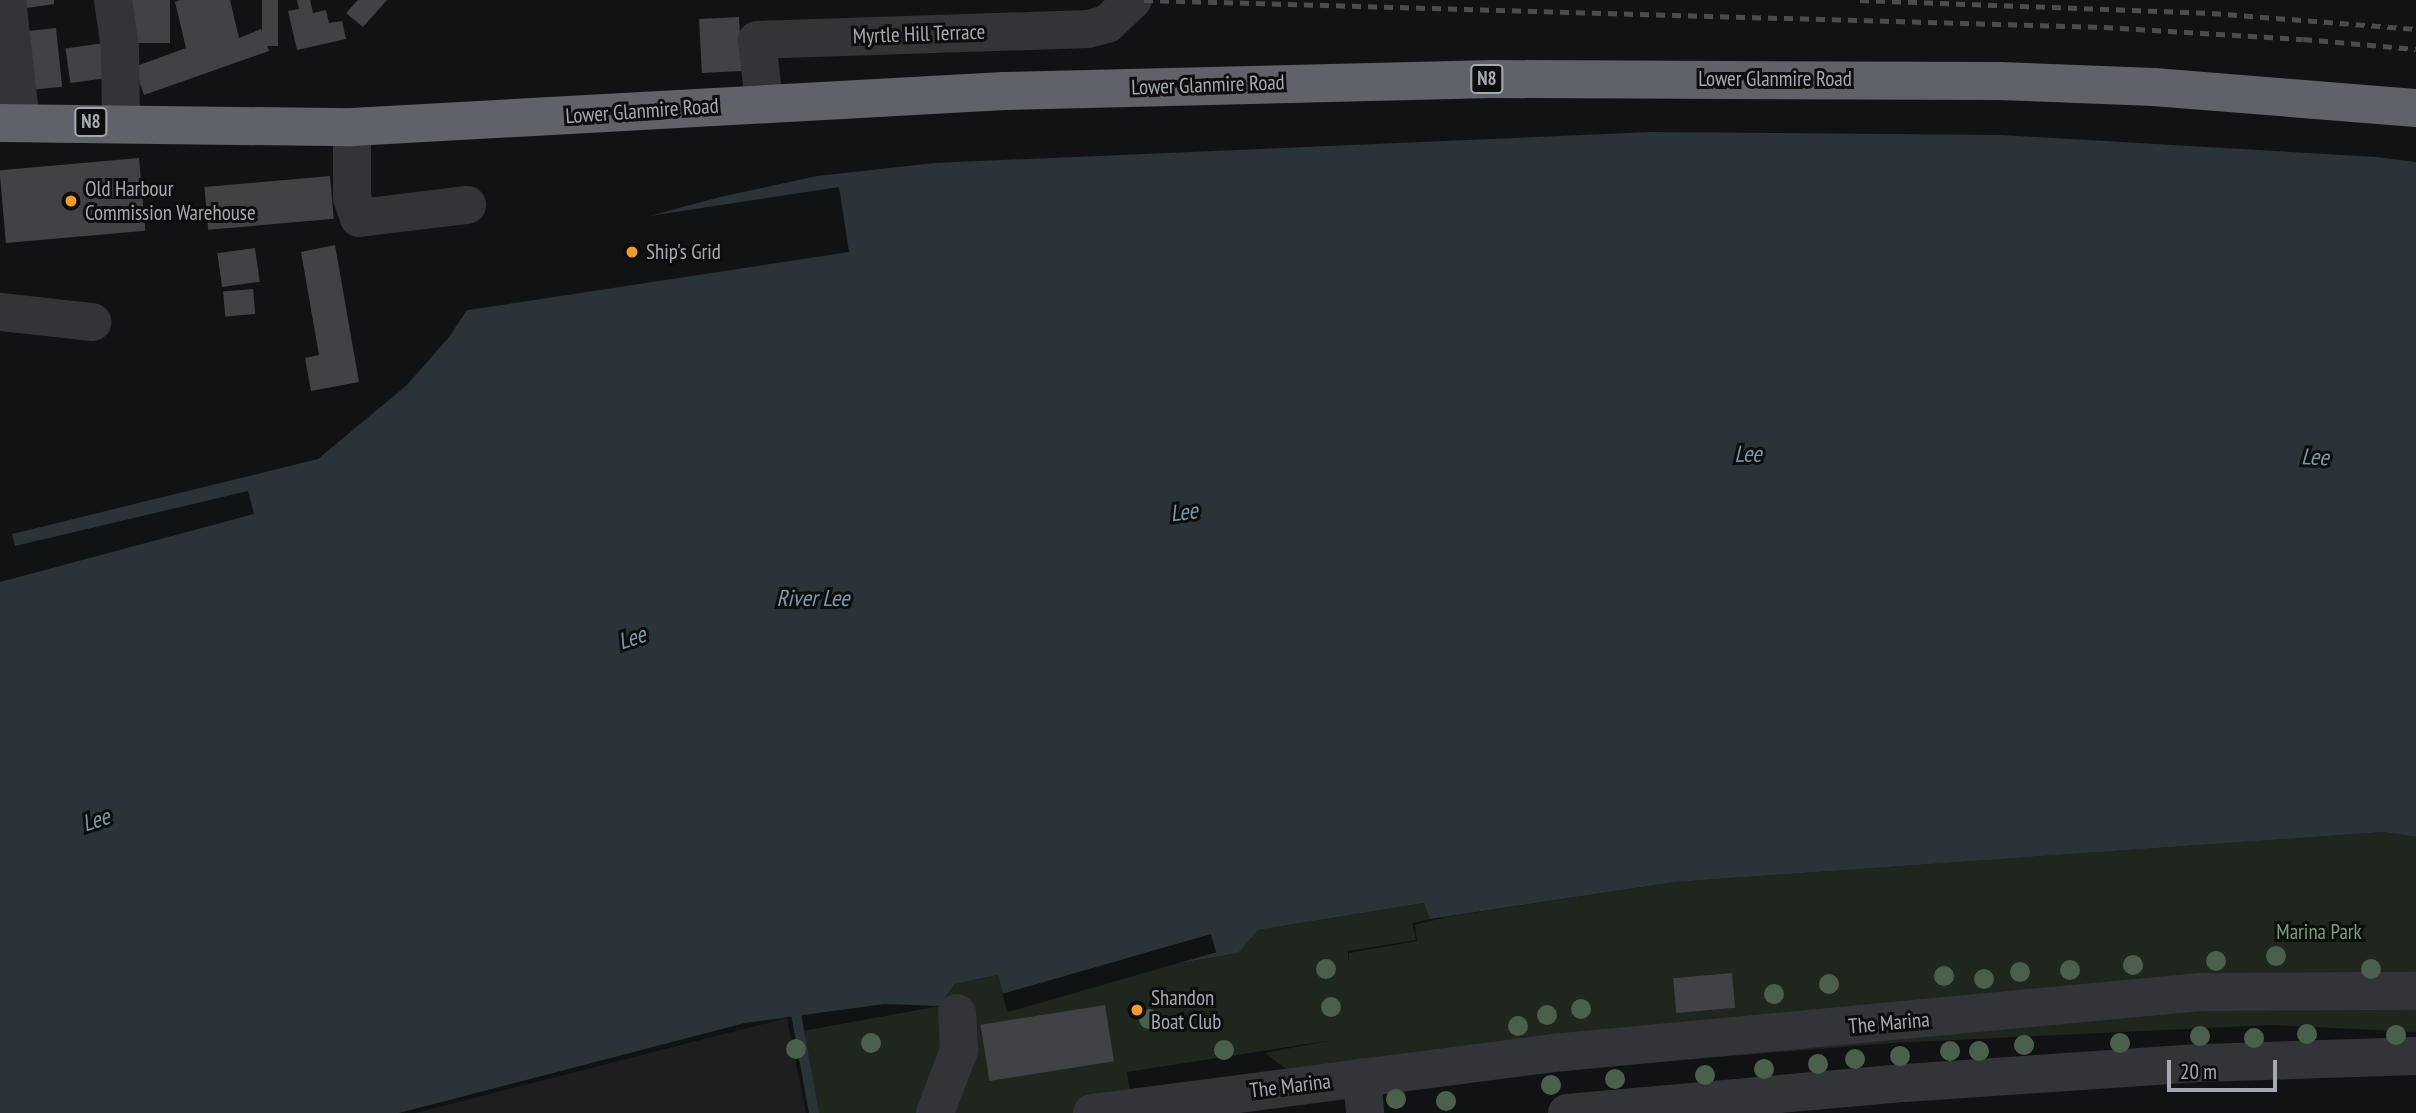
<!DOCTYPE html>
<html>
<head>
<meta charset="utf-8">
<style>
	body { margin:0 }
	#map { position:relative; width:2416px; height:1113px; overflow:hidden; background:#111213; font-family:"PT Sans Narrow",sans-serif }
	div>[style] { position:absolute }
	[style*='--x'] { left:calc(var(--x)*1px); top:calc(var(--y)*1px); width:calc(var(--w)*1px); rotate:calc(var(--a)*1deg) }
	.built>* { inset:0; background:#1e1e20 }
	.green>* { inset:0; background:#1e261e }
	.water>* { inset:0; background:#2a3338 }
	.pier>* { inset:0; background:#111213; transform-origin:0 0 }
	.stream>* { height:10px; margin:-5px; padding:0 5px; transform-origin:5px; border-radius:5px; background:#2a3338 }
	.building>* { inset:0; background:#404246; transform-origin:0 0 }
	.minor>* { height:38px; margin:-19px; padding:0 19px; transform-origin:19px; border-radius:19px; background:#333438 }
	.highway>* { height:38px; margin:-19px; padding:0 19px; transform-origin:19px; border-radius:19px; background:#5f6269 }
	.rail>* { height:5px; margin-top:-2.5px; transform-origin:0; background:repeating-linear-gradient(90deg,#4a4c51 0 9px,transparent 0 16px) }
	.trees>* { width:20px; height:20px; margin:-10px; border-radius:50%; background:#4b604c }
	.dots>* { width:19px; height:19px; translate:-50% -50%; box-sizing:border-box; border:4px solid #0d0d0e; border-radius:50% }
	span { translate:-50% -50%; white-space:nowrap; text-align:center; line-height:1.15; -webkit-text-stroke:6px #0d0d0e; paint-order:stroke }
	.shield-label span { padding:2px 5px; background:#0d0d0e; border:2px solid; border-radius:5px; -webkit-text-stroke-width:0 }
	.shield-label { font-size:19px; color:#a3aab4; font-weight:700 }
	.street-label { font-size:21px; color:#a3aab4 }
	.poi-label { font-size:21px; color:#a3aab4 }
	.left { translate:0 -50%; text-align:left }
	.park-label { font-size:21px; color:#7b9f7a }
	.water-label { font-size:23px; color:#799baf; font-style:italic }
	.scale { position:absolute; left:2167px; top:1060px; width:110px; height:32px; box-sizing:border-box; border:4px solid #a3aab4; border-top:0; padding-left:9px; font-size:21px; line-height:24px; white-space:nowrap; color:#a3aab4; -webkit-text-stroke:5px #0d0d0e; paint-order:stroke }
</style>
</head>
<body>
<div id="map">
	<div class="built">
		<i style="clip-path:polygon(787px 1018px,806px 1113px,415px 1113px)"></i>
	</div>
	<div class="green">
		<i style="clip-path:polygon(2384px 832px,2416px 837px,2416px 1032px,2271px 1025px,1892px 1043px,1315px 1090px,1265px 1053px,1333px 1040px,1127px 1072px,1133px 1113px,815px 1113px,797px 1032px,940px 1006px,953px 984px,998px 975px,1003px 994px,1238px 953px,1257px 930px,1425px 903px,1430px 919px,1412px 923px,1416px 940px,1348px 951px,1349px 967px,1349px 953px,1417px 941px,1415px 925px,1446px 917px,1675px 882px)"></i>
	</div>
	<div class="water">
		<i style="clip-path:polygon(1651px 132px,2000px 135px,2376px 157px,2416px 162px,2416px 837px,2384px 832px,1675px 882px,1430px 919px,1424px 903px,1258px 930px,1238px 953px,1003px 994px,998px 975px,954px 984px,940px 1006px,884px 1004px,745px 1023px,399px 1113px,0 1113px,0 537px,318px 459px,407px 385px,449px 337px,477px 295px,579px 235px,720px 197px,817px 176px,934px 163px)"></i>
	</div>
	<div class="pier">
		<i style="clip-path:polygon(839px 187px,849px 252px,462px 311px,475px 292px,518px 257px,578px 232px,623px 220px)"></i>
		<i style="clip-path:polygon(248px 491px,254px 514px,0 582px,0 537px,12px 534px,15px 546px)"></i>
		<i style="left:1211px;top:934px;width:19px;height:217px;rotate:74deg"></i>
	</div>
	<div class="stream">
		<i style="--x:796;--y:1014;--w:101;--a:79.7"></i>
	</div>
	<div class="building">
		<i style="clip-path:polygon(12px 0,54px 0,54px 4px,13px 10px)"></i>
		<i style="left:120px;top:0;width:50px;height:43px"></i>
		<i style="clip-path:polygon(180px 0,230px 0,239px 38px,261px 29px,269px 51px,144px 95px,134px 67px,186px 48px,175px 2px)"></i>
		<i style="left:262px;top:0;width:16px;height:46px"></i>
		<i style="clip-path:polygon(297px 0,310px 0,313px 13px,326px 10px,329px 23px,342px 21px,346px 39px,297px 50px,288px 11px,299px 9px)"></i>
		<i style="clip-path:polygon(358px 0,387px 0,363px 27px,346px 13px)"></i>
		<i style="left:739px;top:17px;width:54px;height:40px;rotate:87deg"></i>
		<i style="left:56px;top:28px;width:59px;height:40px;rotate:84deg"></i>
		<i style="left:111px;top:42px;width:35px;height:46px;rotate:82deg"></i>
		<i style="left:139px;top:158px;width:73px;height:140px;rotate:85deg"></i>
		<i style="left:330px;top:176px;width:43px;height:126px;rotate:85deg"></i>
		<i style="clip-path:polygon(335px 245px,359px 382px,311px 391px,305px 358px,319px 355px,301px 252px)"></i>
		<i style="left:255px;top:248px;width:34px;height:38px;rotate:82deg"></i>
		<i style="left:253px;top:289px;width:25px;height:30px;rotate:85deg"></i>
		<i style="left:1732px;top:973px;width:35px;height:59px;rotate:85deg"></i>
		<i style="left:1105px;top:1005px;width:57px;height:126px;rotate:81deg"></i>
	</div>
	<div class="minor">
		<i style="--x:7;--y:0;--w:123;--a:83.5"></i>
		<i style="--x:113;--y:0;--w:49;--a:81.7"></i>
		<i style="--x:120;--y:48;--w:74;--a:89.2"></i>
		<i style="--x:764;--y:103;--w:63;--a:-96.3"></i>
		<i style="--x:757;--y:40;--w:331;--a:-1.9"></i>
		<i style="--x:1088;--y:29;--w:20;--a:-15"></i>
		<i style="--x:1107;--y:24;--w:35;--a:-43"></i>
		<i style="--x:352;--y:127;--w:71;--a:90"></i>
		<i style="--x:352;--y:198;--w:21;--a:71"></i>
		<i style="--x:359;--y:218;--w:109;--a:-6.9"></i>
		<i style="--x:0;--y:312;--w:93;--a:6.2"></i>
		<i style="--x:1362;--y:1077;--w:36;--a:85"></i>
		<i style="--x:935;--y:1113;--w:67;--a:-69.1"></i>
		<i style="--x:959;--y:1050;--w:37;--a:-93"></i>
		<i style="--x:1092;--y:1113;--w:465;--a:-7.4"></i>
		<i style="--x:1553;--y:1053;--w:651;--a:-5.38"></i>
		<i style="--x:2201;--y:992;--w:215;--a:-0.3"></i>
		<i style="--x:1567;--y:1113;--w:339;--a:-5.1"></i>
		<i style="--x:1905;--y:1083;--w:298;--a:-3.9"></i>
		<i style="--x:2202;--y:1063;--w:214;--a:-1.9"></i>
	</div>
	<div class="highway">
		<i style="--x:0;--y:123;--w:352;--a:0.7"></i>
		<i style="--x:352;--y:127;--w:653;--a:-3.16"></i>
		<i style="--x:1004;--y:91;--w:489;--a:-1.4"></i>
		<i style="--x:1493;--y:79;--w:506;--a:0.23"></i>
		<i style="--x:1999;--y:81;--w:155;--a:2.2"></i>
		<i style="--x:2154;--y:87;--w:263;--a:4.6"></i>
	</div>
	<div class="rail">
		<i style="--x:1144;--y:0;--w:960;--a:1.61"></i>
		<i style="--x:2104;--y:27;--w:199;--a:3.5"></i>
		<i style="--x:2303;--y:39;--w:113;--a:5.1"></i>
		<i style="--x:1860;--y:0;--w:352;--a:2.1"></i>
		<i style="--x:2212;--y:13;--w:205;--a:4.5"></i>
	</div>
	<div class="trees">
		<i style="left:2276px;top:956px"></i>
		<i style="left:2216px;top:961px"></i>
		<i style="left:2133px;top:965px"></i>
		<i style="left:1326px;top:969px"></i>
		<i style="left:2371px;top:969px"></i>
		<i style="left:2070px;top:970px"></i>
		<i style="left:2020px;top:972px"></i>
		<i style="left:1944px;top:976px"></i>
		<i style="left:1984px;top:979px"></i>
		<i style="left:1829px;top:984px"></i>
		<i style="left:1774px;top:994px"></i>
		<i style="left:1331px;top:1007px"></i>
		<i style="left:1581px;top:1009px"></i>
		<i style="left:1547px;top:1015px"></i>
		<i style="left:1149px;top:1019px"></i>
		<i style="left:1518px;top:1026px"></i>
		<i style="left:2307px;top:1034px"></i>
		<i style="left:2396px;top:1035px"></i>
		<i style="left:2200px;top:1036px"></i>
		<i style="left:2254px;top:1038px"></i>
		<i style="left:871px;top:1043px"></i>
		<i style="left:2120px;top:1043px"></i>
		<i style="left:2024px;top:1045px"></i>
		<i style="left:796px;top:1049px"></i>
		<i style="left:1224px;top:1050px"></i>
		<i style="left:1950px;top:1051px"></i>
		<i style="left:1979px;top:1051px"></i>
		<i style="left:1900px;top:1056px"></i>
		<i style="left:1855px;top:1059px"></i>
		<i style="left:1818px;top:1064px"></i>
		<i style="left:1764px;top:1069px"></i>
		<i style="left:1705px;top:1075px"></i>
		<i style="left:1615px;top:1079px"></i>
		<i style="left:1551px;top:1085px"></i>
		<i style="left:1396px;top:1099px"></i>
		<i style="left:1446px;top:1101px"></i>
	</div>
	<div class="dots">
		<i style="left:71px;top:201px;background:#f09c2c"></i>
		<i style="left:632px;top:252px;background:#f09c2c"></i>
		<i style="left:1137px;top:1010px;background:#f09c2c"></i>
	</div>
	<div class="shield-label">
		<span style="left:1487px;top:79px">N8</span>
		<span style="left:91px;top:122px">N8</span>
	</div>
	<div class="street-label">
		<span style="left:919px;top:34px;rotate:-2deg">Myrtle Hill Terrace</span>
		<span style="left:1775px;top:79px">Lower Glanmire Road</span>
		<span style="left:1208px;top:85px;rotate:-2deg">Lower Glanmire Road</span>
		<span style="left:642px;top:111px;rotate:-4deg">Lower Glanmire Road</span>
		<span style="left:1889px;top:1023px;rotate:-5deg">The Marina</span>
		<span style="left:1290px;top:1086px;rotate:-7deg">The Marina</span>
	</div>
	<div class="poi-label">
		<span class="left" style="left:85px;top:201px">Old Harbour<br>Commission Warehouse</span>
		<span class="left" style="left:646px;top:252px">Ship's Grid</span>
		<span class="left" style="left:1151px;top:1010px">Shandon<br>Boat Club</span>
	</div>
	<div class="park-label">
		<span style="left:2319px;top:932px">Marina Park</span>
	</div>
	<div class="water-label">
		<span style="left:1748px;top:454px;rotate:-1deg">Lee</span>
		<span style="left:2315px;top:457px;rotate:2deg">Lee</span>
		<span style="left:1184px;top:512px;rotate:-8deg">Lee</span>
		<span style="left:813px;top:598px">River Lee</span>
		<span style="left:632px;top:638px;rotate:-19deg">Lee</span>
		<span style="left:96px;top:820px;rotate:-19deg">Lee</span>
	</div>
	<div class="scale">20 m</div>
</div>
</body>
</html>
